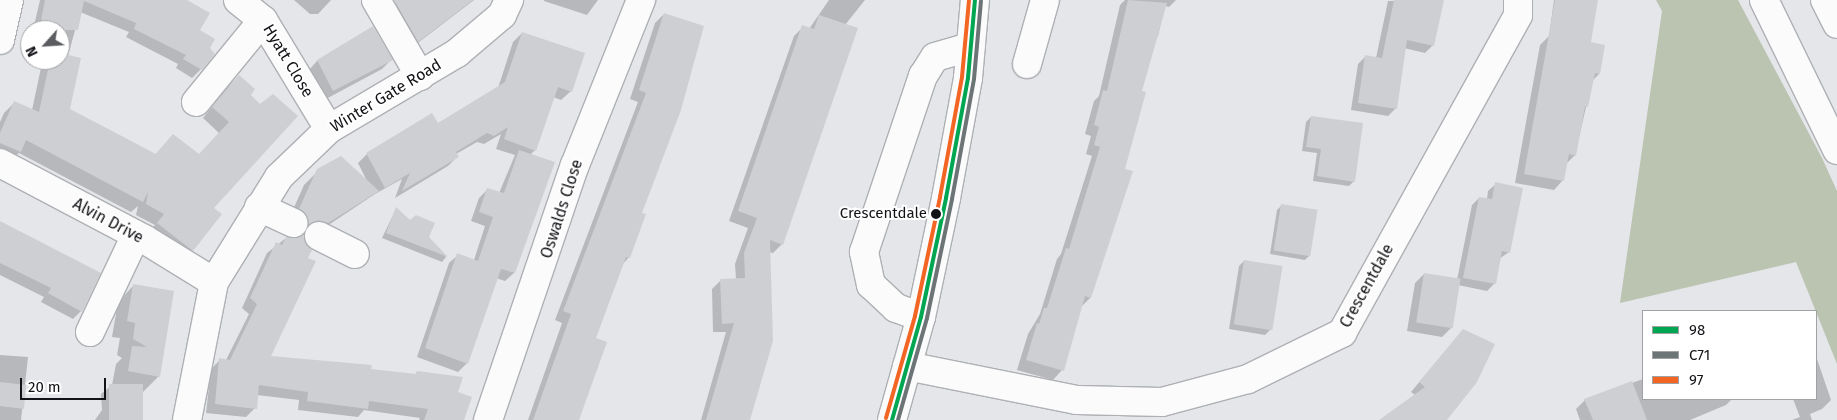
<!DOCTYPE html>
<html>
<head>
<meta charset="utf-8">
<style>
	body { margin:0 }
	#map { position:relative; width:1837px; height:420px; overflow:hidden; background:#e4e6ea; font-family:"Fira Sans",sans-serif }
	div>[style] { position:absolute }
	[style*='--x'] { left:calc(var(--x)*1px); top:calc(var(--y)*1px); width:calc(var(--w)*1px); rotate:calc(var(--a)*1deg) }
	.forest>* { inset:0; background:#bbc3b1 }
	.shadow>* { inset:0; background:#0003 }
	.building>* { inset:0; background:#cecfd3; transform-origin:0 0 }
	.roads { filter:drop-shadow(1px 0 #aeb0b3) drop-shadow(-1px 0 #aeb0b3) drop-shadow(0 1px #aeb0b3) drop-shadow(0 -1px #aeb0b3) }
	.minor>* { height:28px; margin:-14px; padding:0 14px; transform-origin:14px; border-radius:14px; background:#fbfbfc }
	.highway>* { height:28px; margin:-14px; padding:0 14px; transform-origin:14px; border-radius:14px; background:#fbfbfc }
	.bus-1>* { height:4px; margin:-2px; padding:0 2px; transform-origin:2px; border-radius:2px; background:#00a651 }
	.bus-2>* { height:4px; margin:-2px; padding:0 2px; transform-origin:2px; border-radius:2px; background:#6c7476 }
	.bus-3>* { height:4px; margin:-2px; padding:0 2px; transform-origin:2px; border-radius:2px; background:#f26522 }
	.dots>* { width:14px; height:14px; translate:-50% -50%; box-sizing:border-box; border:2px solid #fff; border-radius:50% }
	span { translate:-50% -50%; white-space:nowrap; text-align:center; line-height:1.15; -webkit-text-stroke:4px #fff; paint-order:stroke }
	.bus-label { font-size:15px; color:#121316 }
	.right { translate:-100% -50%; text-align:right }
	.street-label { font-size:16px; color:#121316 }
	.legend { position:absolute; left:1642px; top:310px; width:175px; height:90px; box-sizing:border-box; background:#fff; border:1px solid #a0a1a2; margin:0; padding:6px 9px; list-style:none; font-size:15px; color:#121316 }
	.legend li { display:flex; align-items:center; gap:10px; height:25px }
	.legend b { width:25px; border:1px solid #a0a1a2 }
	.north { position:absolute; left:20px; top:20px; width:50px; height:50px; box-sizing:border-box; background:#fff; border:1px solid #a0a1a2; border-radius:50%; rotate:244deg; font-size:14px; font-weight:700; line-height:20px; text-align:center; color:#121316 }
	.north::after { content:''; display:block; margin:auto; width:18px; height:22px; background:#5c5d60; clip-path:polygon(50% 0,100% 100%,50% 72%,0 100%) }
	.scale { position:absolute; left:20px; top:378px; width:86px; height:22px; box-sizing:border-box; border:2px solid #121316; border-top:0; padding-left:6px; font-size:15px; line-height:18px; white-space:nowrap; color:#121316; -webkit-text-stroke:4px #fff; paint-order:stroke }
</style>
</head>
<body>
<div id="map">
	<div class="forest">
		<i style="clip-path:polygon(1656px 0,1738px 0,1822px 158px,1837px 191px,1837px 364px,1796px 262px,1620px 303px,1662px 11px)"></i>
	</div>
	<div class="shadow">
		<i style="clip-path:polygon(40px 0,182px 0,199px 31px,201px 69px,192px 78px,176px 68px,178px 64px,126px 37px,129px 32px,80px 12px,68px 56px,69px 110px,155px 155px,173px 135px,198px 156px,219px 133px,203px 118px,228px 87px,239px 76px,249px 95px,213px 208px,192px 250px,182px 261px,147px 234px,155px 225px,136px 215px,138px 206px,131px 212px,19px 153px,9px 162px,0 158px,0 122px,4px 113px,15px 102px,32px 110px,42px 63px,45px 60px,60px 60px,60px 30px,33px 30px)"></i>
		<i style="clip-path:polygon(294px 0,331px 0,318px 14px,310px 14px)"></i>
		<i style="clip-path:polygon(398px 0,474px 0,406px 52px,384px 14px)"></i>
		<i style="clip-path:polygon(598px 0,587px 15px,544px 1px,544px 0)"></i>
		<i style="clip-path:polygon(829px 0,865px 0,845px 25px,782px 244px,773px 253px,769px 252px,748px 420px,701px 420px,726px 332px,713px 332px,712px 289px,721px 280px,736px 279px,735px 264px,748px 228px,729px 221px,794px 36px,803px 27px,809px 29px)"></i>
		<i style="clip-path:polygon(1125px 0,1176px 0,1169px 7px,1165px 6px,1158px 36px,1154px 40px,1090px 298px,1081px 307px,1062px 370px,1053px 380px,1017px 370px,1028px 334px,1040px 314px,1057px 259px,1061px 254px,1092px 156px,1086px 154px,1091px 136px,1085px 134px,1094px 101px,1099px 96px,1120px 5px)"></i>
		<i style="clip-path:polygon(1443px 0,1433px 45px,1425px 53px,1404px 48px,1396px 108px,1388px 116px,1351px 110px,1358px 64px,1366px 56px,1376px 58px,1388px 1px)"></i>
		<i style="clip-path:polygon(1554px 0,1597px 0,1590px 43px,1604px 46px,1599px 74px,1592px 81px,1575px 155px,1566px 164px,1563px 180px,1554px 190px,1515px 183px,1540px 45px,1549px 36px)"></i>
		<i style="clip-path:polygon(664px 14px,641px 213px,629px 257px,623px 264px,595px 339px,578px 420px,528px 420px,562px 323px,555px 320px,638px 102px,630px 99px,655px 23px)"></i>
		<i style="clip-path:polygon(373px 28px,391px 60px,382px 69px,324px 100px,308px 71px,317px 61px)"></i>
		<i style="clip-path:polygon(522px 33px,571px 91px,561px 100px,553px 97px,535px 150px,530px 155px,554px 163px,514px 273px,505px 281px,496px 278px,467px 363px,458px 372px,417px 357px,449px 263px,458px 255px,474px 260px,485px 226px,471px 221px,479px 198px,488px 189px,499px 193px,515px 155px,496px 149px,501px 134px,484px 144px,477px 142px,456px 154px,457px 157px,448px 166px,395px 198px,402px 179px,375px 194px,315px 234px,305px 231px,297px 236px,295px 226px,288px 221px,304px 185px,316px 173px,368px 183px,358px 163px,367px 154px,438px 125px,498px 88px,513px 42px)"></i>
		<i style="clip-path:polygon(1311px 117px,1354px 181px,1349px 186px,1313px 181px,1317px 153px,1302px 151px,1306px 122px)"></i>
		<i style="clip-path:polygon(1496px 184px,1509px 252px,1499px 259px,1495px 283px,1487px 291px,1458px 285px,1451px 328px,1442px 337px,1407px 331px,1415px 283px,1424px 274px,1457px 280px,1472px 205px,1479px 198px,1487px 199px,1488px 191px)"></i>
		<i style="clip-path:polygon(1282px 205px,1310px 255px,1305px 260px,1270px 254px,1277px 210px)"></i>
		<i style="clip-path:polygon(396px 209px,446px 257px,442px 262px,382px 238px)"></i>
		<i style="clip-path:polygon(0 223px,81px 311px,73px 319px,41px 302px,44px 297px,0 275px)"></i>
		<i style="clip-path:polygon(286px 238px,270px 357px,414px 376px,417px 372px,457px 393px,462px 420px,419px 420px,420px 418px,364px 410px,358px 417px,298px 410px,299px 400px,257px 395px,255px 408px,246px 417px,206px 413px,211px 369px,220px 360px,226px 360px,249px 314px,242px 308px,267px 253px)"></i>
		<i style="clip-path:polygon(1244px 261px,1270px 330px,1265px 335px,1229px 329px,1239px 266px)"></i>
		<i style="clip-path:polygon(134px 285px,159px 376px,142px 393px,142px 420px,95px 420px,102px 410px,101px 394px,112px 385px,116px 364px,122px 358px,117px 355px,120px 338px,112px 337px,118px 302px)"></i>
		<i style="clip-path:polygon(1463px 330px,1446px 420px,1381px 420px,1415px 395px,1411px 392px)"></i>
		<i style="clip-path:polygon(0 355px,28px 357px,21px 420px,0 420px)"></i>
		<i style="clip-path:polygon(1816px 356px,1831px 400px,1822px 409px,1810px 414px,1812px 420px,1792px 420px,1800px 417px,1793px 399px,1816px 399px)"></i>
		<i style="clip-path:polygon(1643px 379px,1643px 399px,1732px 399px,1726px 405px,1690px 420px,1580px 420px,1576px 409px,1585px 400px)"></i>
	</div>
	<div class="building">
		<i style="clip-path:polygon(45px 0,187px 0,210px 13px,200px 30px,215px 39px,210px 48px,215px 54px,202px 70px,183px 59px,186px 55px,134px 29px,136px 23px,84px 1px,78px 30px,39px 30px)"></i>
		<i style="clip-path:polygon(394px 0,473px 0,418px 42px)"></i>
		<i style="clip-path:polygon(1128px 0,1167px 3px,1142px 91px,1146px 92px,1125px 169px,1133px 171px,1091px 298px,1085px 296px,1064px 371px,1026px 360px,1037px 323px,1039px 324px,1044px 308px,1047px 308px,1066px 248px,1069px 249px,1100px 147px,1094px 145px,1099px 127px,1094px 125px,1103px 90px,1107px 91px)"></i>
		<i style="clip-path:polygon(1394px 0,1444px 0,1434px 46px,1407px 40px,1397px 109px,1358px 103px,1365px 55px,1382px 58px)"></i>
		<i style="clip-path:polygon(1555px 0,1598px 0,1591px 42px,1605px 45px,1600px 74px,1595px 73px,1588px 107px,1585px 106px,1576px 156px,1569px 154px,1564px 181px,1524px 174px)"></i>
		<i style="clip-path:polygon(664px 13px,704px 26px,681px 110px,642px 213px,646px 214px,630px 258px,626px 257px,596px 338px,607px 342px,579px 420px,533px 420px,571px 314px,563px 311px,646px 93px,639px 90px)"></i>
		<i style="clip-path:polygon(819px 15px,858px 28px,783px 245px,770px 240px,773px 341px,750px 420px,706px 420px,734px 323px,722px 324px,720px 279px,745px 278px,744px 253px,757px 218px,738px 211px,802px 25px,814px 29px)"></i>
		<i style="clip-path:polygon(373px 26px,393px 60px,333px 91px,317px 60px)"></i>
		<i style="clip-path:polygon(522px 32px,585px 53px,572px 92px,558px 87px,536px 151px,504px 139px,508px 127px,494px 136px,487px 133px,456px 152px,459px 157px,402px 191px,410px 173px,385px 188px,366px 153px,432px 113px,438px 123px,505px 82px)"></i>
		<i style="clip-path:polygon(60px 53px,81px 58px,70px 109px,156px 154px,173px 134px,199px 154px,229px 122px,212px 107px,239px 75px,255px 89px,251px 95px,260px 104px,273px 94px,298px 116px,214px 208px,222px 214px,193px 251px,157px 223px,164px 214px,146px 204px,148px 192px,143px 202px,26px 140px,21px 152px,0 143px,0 133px,14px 101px,39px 112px,50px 60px,60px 60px)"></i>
		<i style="clip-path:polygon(1311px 116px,1363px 123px,1355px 182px,1317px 176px,1321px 149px,1306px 147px)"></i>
		<i style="clip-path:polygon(519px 150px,555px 162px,515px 273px,501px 269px,468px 364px,425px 348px,457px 253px,478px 261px,493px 217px,479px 212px,487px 188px,504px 193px)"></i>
		<i style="clip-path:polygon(341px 156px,379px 191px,328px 223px,318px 220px,308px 226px,306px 215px,299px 209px,317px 169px)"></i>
		<i style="clip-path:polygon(1495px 182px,1523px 188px,1510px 253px,1502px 251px,1496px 284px,1463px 278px,1479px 197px,1492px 199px)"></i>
		<i style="left:1281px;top:204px;width:37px;height:47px;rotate:9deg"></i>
		<i style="clip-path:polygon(396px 207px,410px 220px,416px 215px,435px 223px,429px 237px,448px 257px,386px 233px)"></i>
		<i style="clip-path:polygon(0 221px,101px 273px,82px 312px,48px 293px,51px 288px,0 263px)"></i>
		<i style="clip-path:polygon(304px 233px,306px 244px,312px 250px,308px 258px,316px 261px,271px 356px,372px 365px,371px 369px,416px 374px,417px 371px,463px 377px,458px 392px,472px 397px,464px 420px,424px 420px,428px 409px,369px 401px,368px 409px,307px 401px,308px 392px,259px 385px,257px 409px,215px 404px,219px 358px,230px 360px,257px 304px,250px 298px,276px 242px,282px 245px,286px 237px,295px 238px)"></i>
		<i style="left:1244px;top:260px;width:39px;height:65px;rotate:9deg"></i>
		<i style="left:1424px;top:273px;width:37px;height:50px;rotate:9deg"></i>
		<i style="clip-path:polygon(133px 284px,174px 291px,160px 377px,128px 371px,132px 346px,147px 347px,133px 339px,135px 323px,127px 321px)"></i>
		<i style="clip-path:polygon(1463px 329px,1495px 344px,1477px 382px,1447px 420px,1379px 420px,1425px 387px,1419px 382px)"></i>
		<i style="clip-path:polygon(1632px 381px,1647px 420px,1593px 420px,1584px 399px)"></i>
		<i style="clip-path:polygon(0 382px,26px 385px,24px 409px,0 406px)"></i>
		<i style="left:109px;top:384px;width:34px;height:36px"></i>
	</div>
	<div class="roads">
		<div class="minor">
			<i style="--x:238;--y:0;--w:32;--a:39"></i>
			<i style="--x:263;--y:20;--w:127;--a:58.8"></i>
			<i style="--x:376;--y:0;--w:88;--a:59.9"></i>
			<i style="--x:0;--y:40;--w:41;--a:-77.3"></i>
			<i style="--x:1027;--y:64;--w:66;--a:-74.3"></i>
			<i style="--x:196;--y:102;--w:106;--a:-50.7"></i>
			<i style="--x:0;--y:163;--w:163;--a:27.8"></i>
			<i style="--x:144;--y:239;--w:82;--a:31.6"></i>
			<i style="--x:259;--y:207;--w:38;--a:25"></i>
			<i style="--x:319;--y:236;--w:40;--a:26.6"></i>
			<i style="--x:921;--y:317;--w:27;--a:-160"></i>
			<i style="--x:896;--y:308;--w:34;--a:-137"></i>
			<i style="--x:871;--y:285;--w:34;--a:-102"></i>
			<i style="--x:864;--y:252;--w:186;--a:-71.5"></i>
			<i style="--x:923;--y:76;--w:22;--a:-58"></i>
			<i style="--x:935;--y:57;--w:37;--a:-16"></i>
			<i style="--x:90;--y:332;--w:107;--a:-64.6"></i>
			<i style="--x:907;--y:366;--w:173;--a:11.3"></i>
			<i style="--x:1077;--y:400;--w:85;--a:1.3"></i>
			<i style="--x:1162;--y:402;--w:89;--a:-15"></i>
			<i style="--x:1248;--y:379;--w:105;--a:-26.1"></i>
			<i style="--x:1342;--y:333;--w:363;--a:-61"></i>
			<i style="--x:1518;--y:15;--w:15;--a:-90"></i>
			<i style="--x:187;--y:420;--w:141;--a:-78.9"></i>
			<i style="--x:214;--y:282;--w:123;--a:-58.2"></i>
			<i style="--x:279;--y:177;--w:69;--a:-43.8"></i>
			<i style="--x:329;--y:129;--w:149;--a:-30.7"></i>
			<i style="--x:457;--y:53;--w:59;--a:-40.2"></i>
			<i style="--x:502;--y:15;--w:17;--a:-65"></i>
			<i style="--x:488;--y:420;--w:269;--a:-71.2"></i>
			<i style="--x:575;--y:165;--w:178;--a:-68.2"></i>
			<i style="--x:892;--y:420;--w:107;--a:-74.3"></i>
			<i style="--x:921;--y:317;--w:122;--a:-78.1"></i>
			<i style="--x:946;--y:198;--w:122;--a:-79.6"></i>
			<i style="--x:968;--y:78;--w:78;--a:-84.9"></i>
		</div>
		<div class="highway">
			<i style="--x:1764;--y:0;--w:167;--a:64"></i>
			<i style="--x:1825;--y:0;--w:27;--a:63"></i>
		</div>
	</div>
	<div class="bus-1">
		<i style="--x:892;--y:420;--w:107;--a:-74.3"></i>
		<i style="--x:921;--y:317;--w:122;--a:-78.1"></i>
		<i style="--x:946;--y:198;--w:122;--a:-79.6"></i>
		<i style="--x:968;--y:78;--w:78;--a:-84.9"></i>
	</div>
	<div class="bus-2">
		<i style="--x:898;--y:420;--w:106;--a:-74.1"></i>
		<i style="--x:927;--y:318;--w:122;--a:-78.1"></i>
		<i style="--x:952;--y:199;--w:122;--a:-79.6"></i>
		<i style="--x:974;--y:79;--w:78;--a:-84.9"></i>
	</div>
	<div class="bus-3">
		<i style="--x:886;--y:418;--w:106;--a:-74.1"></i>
		<i style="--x:915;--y:316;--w:122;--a:-78.1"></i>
		<i style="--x:940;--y:197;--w:122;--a:-79.6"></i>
		<i style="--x:962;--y:77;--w:77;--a:-84.8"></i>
	</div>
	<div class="dots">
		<i style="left:936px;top:214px;background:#121316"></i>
	</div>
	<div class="bus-label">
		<span class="right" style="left:927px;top:214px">Crescentdale</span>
	</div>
	<div class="street-label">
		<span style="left:288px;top:61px;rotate:59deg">Hyatt Close</span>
		<span style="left:386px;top:96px;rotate:-31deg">Winter Gate Road</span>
		<span style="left:562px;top:209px;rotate:-72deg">Oswalds Close</span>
		<span style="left:108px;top:221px;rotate:28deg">Alvin Drive</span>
		<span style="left:1367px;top:286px;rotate:-61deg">Crescentdale</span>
	</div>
	<ul class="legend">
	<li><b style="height:6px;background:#00a651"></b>98</li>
	<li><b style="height:6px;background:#6c7476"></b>C71</li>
	<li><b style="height:6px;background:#f26522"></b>97</li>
	</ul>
	<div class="north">N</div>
	<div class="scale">20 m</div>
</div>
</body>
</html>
